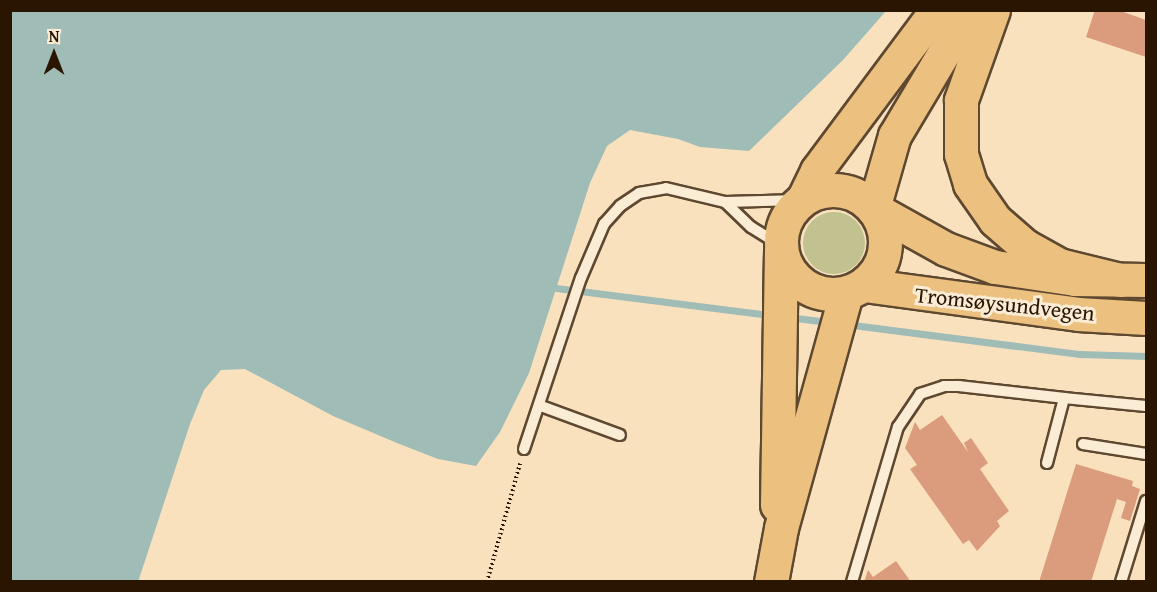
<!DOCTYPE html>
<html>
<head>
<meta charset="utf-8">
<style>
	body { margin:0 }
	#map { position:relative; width:1157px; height:592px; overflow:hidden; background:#f9e1be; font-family:"Gentium Book Plus",serif }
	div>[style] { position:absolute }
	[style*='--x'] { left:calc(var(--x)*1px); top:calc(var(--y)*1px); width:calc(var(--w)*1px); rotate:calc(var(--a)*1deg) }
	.green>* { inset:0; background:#c1c28f }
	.round { border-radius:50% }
	.water>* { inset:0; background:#9fbcb7 }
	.stream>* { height:7px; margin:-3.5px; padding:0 3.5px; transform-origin:3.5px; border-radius:3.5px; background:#9fbcb7 }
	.building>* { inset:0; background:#da9c7c }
	.path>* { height:4px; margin-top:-2px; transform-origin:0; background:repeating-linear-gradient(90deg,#2a1500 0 1.5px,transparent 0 4.5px) }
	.roads { filter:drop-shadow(2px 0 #5e4830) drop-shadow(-2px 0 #5e4830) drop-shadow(0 2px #5e4830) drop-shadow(0 -2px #5e4830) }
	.service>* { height:10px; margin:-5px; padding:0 5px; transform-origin:5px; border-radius:5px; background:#fbecd5 }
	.primary>* { height:32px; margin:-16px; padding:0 16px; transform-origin:16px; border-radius:16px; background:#ecc07f }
	.trunk>* { height:33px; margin:-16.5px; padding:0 16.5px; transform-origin:16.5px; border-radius:16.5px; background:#ecc07f }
	.trunk>.ring { margin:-16.5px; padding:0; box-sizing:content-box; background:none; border:33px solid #ecc07f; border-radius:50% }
	span { translate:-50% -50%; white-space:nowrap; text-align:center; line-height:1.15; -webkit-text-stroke:6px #fbecd5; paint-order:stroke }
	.street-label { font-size:22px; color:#2a1500 }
	.frame { position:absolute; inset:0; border:12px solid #2a1500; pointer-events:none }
	.north { position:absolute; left:24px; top:24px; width:60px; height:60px; -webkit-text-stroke:4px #fbecd5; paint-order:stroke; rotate:0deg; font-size:16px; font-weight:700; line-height:24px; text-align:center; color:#2a1500 }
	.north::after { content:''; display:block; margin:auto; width:21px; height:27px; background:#2a1500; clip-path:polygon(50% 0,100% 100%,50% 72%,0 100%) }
</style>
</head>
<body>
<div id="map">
	<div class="green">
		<i class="round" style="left:803px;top:212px;width:62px;height:62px"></i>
	</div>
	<div class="water">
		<i style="clip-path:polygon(10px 11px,11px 10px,886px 11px,843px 60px,749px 151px,700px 147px,678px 139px,630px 130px,607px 146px,590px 183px,529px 373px,500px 432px,476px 466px,438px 459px,397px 443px,333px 416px,245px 369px,221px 370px,204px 390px,190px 424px,138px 582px,11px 581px)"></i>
	</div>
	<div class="stream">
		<i style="--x:556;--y:288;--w:217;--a:7.2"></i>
		<i style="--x:788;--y:317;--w:40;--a:7.1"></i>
		<i style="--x:845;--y:324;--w:237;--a:7.3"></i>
		<i style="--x:1080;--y:354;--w:66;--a:1.7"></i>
	</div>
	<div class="building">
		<i style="clip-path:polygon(1095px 10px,1118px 10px,1146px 20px,1146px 57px,1086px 37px)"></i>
		<i style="clip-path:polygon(942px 415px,968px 452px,964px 443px,971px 438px,988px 463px,980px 469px,1009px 511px,997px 521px,1000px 526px,977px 551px,969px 540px,963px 544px,910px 469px,917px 465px,905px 448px,915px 422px,920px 430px)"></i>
		<i style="clip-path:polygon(1076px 464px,1133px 481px,1132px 486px,1140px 489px,1130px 521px,1121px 518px,1126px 502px,1117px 499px,1091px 582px,1039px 582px)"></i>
		<i style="clip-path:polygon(896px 561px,911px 582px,864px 582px,868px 570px,873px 577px)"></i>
	</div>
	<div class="path">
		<i style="--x:487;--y:582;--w:123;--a:-74.4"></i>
	</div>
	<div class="roads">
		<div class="service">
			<i style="--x:725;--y:202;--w:36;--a:44"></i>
			<i style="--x:751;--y:227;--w:36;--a:32"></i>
			<i style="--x:541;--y:406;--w:84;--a:20.2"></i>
			<i style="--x:1083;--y:444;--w:64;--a:9"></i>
			<i style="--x:524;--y:449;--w:180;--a:-71.6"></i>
			<i style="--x:581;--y:278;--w:59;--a:-66.9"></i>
			<i style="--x:604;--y:224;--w:24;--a:-48"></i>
			<i style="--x:620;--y:206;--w:23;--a:-34"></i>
			<i style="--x:639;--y:193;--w:27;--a:-10"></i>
			<i style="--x:666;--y:188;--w:61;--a:13.3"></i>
			<i style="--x:725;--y:202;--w:75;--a:-1.5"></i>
			<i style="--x:1047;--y:463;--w:67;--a:-75.3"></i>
			<i style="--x:1064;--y:398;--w:82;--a:5.6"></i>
			<i style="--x:852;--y:582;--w:162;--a:-73.5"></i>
			<i style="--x:898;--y:427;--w:40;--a:-56"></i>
			<i style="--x:920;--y:394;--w:25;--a:-18"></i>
			<i style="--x:944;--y:386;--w:15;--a:0"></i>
			<i style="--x:959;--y:386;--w:106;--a:6.5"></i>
			<i style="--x:1121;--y:582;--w:85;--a:-72.8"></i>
		</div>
		<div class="primary">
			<i style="--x:803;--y:200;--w:32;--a:-64"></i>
			<i style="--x:817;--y:171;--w:201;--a:-53.3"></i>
			<i style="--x:874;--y:209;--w:76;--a:-74"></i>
			<i style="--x:895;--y:136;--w:147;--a:-59.2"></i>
		</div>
		<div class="trunk">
			<i style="--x:993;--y:10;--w:96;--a:109.6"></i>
			<i style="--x:961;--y:100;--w:54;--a:90"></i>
			<i style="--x:961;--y:154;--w:31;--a:73"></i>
			<i style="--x:970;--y:184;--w:44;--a:55.2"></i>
			<i style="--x:995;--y:220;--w:40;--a:41"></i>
			<i style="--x:1025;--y:246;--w:39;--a:29"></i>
			<i style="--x:1059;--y:265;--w:63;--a:13.8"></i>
			<i class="ring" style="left:781px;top:190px;width:71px;height:71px"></i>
			<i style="--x:874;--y:209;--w:82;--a:29.1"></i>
			<i style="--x:946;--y:249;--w:52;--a:20.2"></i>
			<i style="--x:995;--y:267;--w:81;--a:8.5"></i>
			<i style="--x:1075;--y:279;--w:71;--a:0.8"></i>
			<i style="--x:864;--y:285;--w:216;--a:7.7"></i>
			<i style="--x:1078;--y:314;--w:68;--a:3.4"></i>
			<i style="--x:777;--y:505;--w:255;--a:-89.1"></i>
			<i style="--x:771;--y:582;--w:55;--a:-79.5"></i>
			<i style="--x:781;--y:528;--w:244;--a:-74.5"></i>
		</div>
	</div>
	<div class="street-label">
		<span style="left:1005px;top:304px;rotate:6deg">Tromsøysundvegen</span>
	</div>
	<div class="frame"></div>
	<div class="north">N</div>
</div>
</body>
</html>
